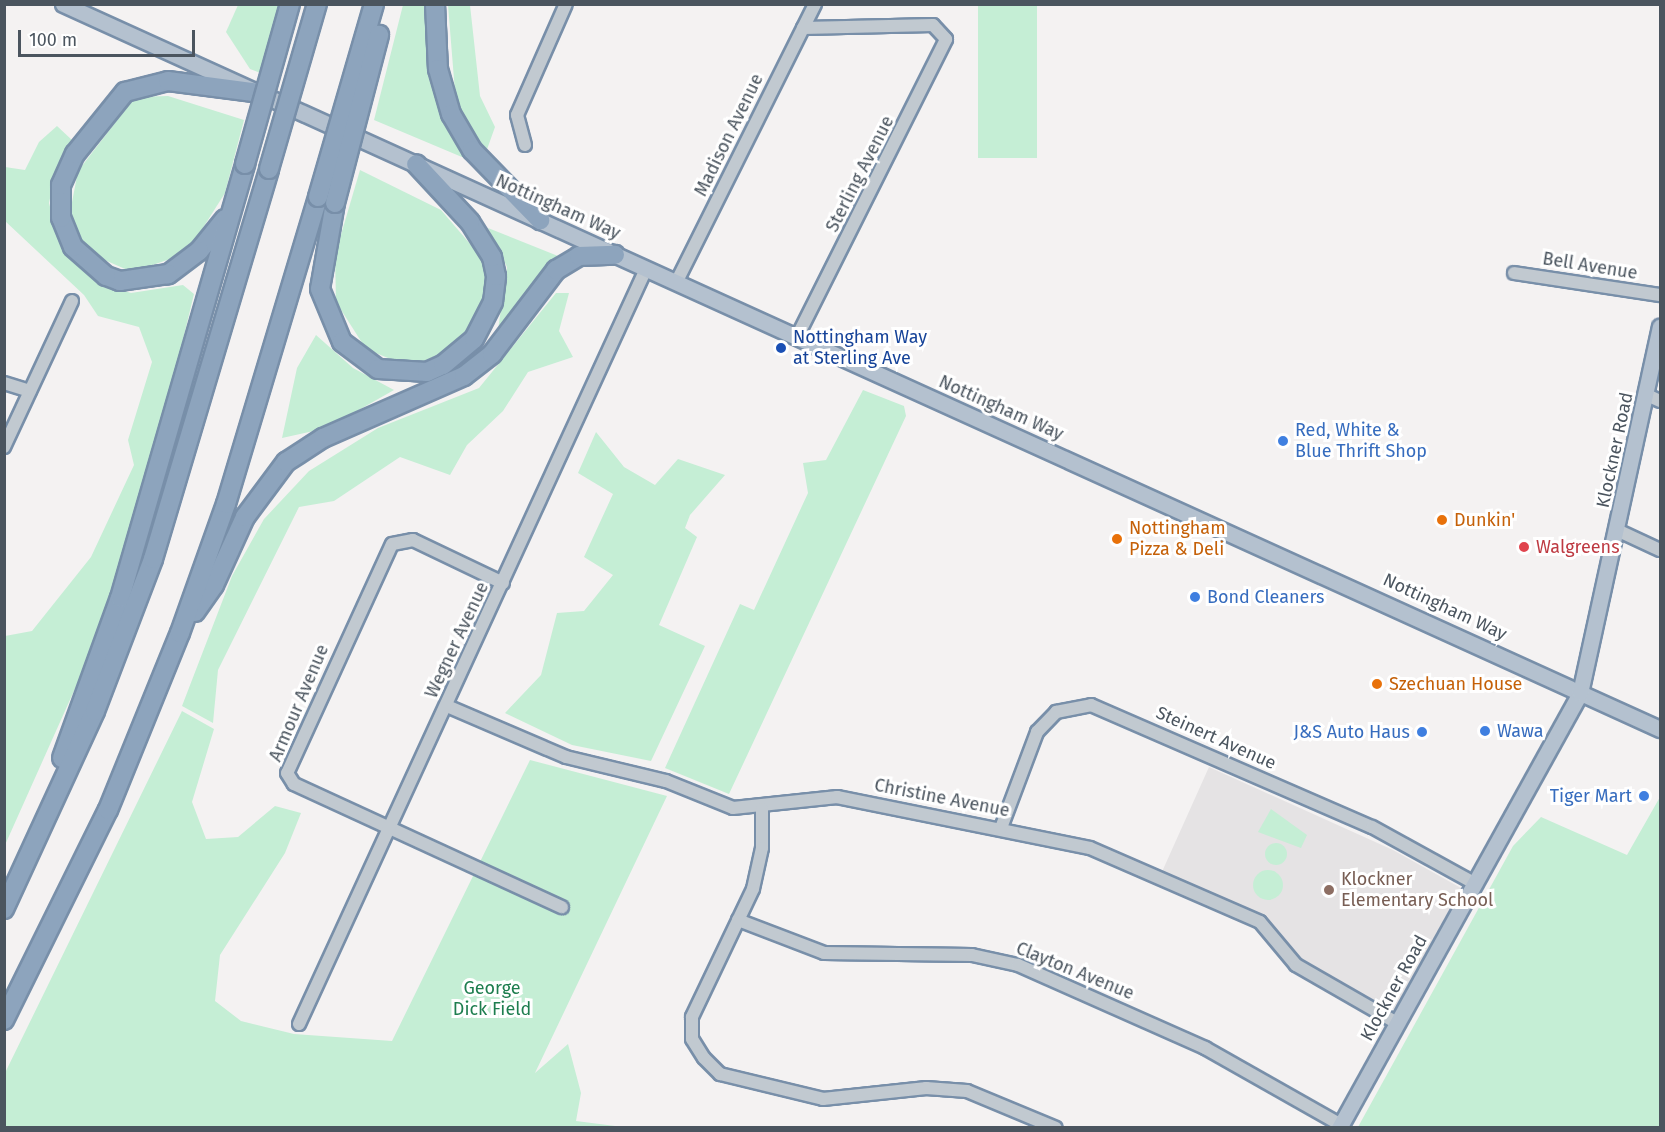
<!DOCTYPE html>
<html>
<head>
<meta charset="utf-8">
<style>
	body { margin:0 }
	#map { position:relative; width:1665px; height:1132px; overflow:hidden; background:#f4f2f2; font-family:"Fira Sans",sans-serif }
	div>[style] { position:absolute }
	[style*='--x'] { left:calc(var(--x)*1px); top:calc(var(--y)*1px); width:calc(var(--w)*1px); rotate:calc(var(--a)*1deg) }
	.education>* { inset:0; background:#e5e3e4 }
	.green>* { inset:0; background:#c5eed5; transform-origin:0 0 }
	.round { border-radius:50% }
	.roads { filter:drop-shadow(2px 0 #788fa9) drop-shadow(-2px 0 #788fa9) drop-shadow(0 2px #788fa9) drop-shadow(0 -2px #788fa9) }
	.minor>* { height:12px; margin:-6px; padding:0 6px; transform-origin:6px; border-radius:6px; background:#c1c9d0 }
	.major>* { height:15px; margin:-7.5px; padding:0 7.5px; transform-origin:7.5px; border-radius:7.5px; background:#b4c1cf }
	.highway>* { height:18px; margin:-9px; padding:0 9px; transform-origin:9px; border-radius:9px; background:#8da4bd }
	.bridges { filter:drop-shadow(2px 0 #788fa9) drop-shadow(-2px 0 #788fa9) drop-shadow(0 2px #788fa9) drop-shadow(0 -2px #788fa9) }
	.highway-bridge>* { height:18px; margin:-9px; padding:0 9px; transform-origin:9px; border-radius:9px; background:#8da4bd }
	.dots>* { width:16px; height:16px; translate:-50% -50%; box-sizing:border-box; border:3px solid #fff; border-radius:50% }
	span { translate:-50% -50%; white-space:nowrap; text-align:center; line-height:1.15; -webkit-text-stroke:6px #fff; paint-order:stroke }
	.street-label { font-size:18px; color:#4b555f }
	.transit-label { font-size:18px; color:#164399 }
	.left { translate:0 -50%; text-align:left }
	.shop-label { font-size:18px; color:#366cbe }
	.right { translate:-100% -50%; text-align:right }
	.food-label { font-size:18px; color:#c56008 }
	.health-label { font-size:18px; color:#be3a42 }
	.education-label { font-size:18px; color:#785e54 }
	.park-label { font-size:18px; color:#1e7e4f }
	.frame { position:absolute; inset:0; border:6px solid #4b555f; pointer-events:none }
	.scale { position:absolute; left:18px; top:30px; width:177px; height:27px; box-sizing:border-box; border:3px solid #4b555f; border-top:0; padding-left:8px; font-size:18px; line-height:21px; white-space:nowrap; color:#4b555f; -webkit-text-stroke:4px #fff; paint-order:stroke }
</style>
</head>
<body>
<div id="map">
	<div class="education">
		<i style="clip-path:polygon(1209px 767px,1393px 850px,1461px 888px,1397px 1011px,1302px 965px,1271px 923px,1161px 874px)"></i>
	</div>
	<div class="green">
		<i style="clip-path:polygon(238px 5px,282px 5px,263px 74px,250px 69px,226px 32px)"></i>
		<i style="clip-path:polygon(403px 5px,428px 5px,439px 108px,469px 160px,374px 120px)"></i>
		<i style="clip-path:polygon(448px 5px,470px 5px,480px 96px,495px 127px,485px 155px,456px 104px)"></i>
		<i style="left:978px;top:5px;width:59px;height:153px"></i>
		<i style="clip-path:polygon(168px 96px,244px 120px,225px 193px,194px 242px,173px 258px,132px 272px,91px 254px,68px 223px,78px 171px,135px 97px)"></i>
		<i style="clip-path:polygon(57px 126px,73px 141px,56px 170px,49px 203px,56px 229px,73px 258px,100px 283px,131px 293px,183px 285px,194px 294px,151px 472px,86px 664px,5px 845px,5px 636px,32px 631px,91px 557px,134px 465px,128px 440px,152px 362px,139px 327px,98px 316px,84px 295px,5px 221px,5px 167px,25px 170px,39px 142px)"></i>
		<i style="clip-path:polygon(360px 170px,441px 210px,489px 266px,480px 311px,458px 346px,410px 367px,366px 349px,336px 302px,335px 255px)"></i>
		<i style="clip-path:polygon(488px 228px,558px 256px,497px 337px,507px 267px)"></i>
		<i style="clip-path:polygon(556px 293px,569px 293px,559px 331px,573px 357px,528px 372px,503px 411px,467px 445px,450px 475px,400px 457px,334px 501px,299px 507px,218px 670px,213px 723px,182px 706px,232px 576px,264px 519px,309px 471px,378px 428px,479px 388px)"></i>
		<i style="clip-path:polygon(316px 335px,353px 368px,394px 390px,327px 428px,282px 438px,297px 368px)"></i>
		<i style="clip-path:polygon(863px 390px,904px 406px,906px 416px,729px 794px,665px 768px,740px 604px,754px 610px,808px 493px,803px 463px,826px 460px)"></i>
		<i style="clip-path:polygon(596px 432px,624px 467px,655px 485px,678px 459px,725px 475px,690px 515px,685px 528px,697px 537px,659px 625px,705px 646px,651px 761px,572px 745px,505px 713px,541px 675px,557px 613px,584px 611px,613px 575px,584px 557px,613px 494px,578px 473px)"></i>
		<i style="clip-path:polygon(182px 711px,214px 729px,192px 802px,206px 839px,238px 837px,275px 806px,301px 813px,285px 853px,220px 955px,215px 1001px,241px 1021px,294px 1034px,392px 1041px,530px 760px,667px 796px,535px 1073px,568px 1044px,581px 1093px,576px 1121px,623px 1127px,5px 1127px,4px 1075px)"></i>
		<i style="clip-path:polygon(1660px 797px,1660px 1127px,1358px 1127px,1513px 846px,1541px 817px,1627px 855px)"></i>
		<i style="clip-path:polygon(1271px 809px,1307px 835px,1301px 848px,1258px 832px)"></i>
		<i class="round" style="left:1265px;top:843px;width:22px;height:22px"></i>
		<i class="round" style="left:1253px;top:870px;width:30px;height:30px"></i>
	</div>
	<div class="roads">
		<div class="minor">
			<i style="--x:525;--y:145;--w:31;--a:-105"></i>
			<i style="--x:517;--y:115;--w:121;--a:-66.2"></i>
			<i style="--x:1514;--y:273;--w:148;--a:8.6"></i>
			<i style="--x:676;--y:283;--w:312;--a:-63.5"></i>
			<i style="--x:797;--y:337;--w:333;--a:-63.4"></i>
			<i style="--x:946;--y:39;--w:19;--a:-133"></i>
			<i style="--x:933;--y:25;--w:130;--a:178.7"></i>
			<i style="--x:4;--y:383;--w:27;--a:17"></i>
			<i style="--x:1647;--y:395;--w:14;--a:25"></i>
			<i style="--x:4;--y:447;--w:161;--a:-65"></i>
			<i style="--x:1619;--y:531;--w:45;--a:24.9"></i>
			<i style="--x:503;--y:583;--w:100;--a:-154.5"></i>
			<i style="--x:413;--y:540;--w:21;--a:169"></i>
			<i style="--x:392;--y:544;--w:252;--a:114.6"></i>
			<i style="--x:287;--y:773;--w:13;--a:58"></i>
			<i style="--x:294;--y:784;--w:295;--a:24.7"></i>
			<i style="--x:447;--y:706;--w:129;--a:23.2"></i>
			<i style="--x:566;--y:757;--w:103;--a:13.5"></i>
			<i style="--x:666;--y:781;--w:72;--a:21.9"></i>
			<i style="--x:733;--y:808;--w:105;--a:-6"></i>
			<i style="--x:837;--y:797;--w:258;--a:11.4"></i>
			<i style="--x:1090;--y:848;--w:185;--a:23.5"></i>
			<i style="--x:1260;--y:922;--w:56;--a:50.1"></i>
			<i style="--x:1296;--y:965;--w:116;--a:29.9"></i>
			<i style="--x:762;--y:809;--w:39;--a:90"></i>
			<i style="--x:762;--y:848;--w:42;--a:102.4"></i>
			<i style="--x:753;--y:889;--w:142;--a:115.5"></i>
			<i style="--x:692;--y:1017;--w:22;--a:90"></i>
			<i style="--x:692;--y:1039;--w:22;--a:58"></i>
			<i style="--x:704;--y:1058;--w:23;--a:45"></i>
			<i style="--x:720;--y:1074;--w:106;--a:13.6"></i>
			<i style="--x:823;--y:1099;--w:104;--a:-6.1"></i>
			<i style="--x:926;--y:1088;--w:41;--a:4.2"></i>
			<i style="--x:967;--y:1091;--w:96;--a:22.6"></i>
			<i style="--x:1001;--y:828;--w:103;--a:-69.4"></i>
			<i style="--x:1037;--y:732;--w:28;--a:-46"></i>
			<i style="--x:1056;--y:712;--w:36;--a:-11"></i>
			<i style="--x:1091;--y:705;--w:306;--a:23.5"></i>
			<i style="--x:1372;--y:827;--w:116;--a:28.8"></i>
			<i style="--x:738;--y:920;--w:92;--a:21"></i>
			<i style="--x:824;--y:953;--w:148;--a:0.8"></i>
			<i style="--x:972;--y:955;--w:47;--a:12.3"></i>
			<i style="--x:1018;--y:965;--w:205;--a:23.9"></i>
			<i style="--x:1205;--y:1048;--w:156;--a:29.5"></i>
			<i style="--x:299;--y:1024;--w:831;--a:-65.32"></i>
		</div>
		<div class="major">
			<i style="--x:63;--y:4;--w:1754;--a:24.42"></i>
			<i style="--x:1339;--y:1128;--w:497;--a:-61"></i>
			<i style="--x:1580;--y:693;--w:375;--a:-77.7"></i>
		</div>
		<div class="highway">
			<i style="--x:435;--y:4;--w:65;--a:87.4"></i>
			<i style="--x:438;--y:69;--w:47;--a:73.9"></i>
			<i style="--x:451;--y:114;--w:42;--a:59.7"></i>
			<i style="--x:472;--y:150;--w:98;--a:45.8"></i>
			<i style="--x:335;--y:203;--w:87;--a:99.9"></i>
			<i style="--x:320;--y:289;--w:57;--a:67.5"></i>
			<i style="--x:342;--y:342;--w:45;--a:36.9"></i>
			<i style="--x:378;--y:369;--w:49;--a:3.5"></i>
			<i style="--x:427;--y:372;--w:17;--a:-24"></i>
			<i style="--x:443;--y:365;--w:40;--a:-40"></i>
			<i style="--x:474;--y:339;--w:42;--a:-62.8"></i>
			<i style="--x:493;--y:302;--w:26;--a:-83"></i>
			<i style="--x:496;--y:276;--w:19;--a:-102"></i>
			<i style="--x:492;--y:257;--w:41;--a:-122.2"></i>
			<i style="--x:470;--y:222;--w:79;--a:-133"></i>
			<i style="--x:225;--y:219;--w:41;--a:129.1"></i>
			<i style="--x:199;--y:251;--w:39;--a:143"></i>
			<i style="--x:168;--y:274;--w:49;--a:171.7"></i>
			<i style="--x:120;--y:281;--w:15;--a:-160"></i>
			<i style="--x:106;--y:276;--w:44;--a:-138.7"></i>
			<i style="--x:73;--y:247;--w:31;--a:-112"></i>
			<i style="--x:61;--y:218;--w:33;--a:-90"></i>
			<i style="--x:61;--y:185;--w:34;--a:-66"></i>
			<i style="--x:75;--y:154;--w:80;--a:-51.1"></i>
			<i style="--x:125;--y:92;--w:44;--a:-14.3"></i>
			<i style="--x:168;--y:81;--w:86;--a:7.4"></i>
			<i style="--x:195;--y:612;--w:33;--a:-55"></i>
			<i style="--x:214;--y:585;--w:75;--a:-65.5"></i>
			<i style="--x:245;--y:517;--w:69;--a:-53.3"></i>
			<i style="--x:286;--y:462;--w:44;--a:-33"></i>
			<i style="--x:323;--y:438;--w:154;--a:-23.7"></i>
			<i style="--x:464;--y:376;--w:36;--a:-38"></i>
			<i style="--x:492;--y:354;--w:106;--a:-52.7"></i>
			<i style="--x:556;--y:270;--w:27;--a:-31"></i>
			<i style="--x:579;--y:256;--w:36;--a:-2"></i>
			<i style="--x:62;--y:758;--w:170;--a:-70.1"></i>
			<i style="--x:120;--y:598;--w:452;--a:-73.9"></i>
			<i style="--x:4;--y:909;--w:218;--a:-65.3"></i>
			<i style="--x:95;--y:711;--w:163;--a:-69.1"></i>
			<i style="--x:153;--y:559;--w:407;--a:-73.4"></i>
			<i style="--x:4;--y:1020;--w:234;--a:-63.7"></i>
			<i style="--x:108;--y:810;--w:191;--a:-67.9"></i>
			<i style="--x:180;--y:633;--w:137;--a:-70.4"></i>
			<i style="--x:226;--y:504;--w:320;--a:-73.3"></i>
		</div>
	</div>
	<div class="bridges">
		<div class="highway-bridge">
			<i style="--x:245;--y:164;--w:166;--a:-74.3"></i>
			<i style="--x:269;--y:169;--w:172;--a:-73.8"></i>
			<i style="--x:318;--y:197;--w:201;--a:-73.8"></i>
			<i style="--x:335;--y:203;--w:174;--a:-75.3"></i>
		</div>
	</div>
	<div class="dots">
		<i style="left:781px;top:348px;background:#1a4fb4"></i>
		<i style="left:1283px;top:441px;background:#3f7fe0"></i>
		<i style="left:1442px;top:520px;background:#e8710a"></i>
		<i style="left:1117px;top:539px;background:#e8710a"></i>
		<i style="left:1524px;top:547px;background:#e0444e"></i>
		<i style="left:1195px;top:597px;background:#3f7fe0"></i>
		<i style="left:1377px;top:684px;background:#e8710a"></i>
		<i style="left:1485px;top:731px;background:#3f7fe0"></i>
		<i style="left:1422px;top:732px;background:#3f7fe0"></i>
		<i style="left:1644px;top:796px;background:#3f7fe0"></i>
		<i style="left:1329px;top:890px;background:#8d6e63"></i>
	</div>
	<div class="street-label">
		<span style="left:729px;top:135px;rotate:-64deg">Madison Avenue</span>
		<span style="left:860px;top:174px;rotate:-63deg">Sterling Avenue</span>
		<span style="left:558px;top:207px;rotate:24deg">Nottingham Way</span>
		<span style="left:1590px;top:266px;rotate:9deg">Bell Avenue</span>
		<span style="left:1001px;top:408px;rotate:24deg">Nottingham Way</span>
		<span style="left:1615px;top:450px;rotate:-78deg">Klockner Road</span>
		<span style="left:1445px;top:607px;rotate:25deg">Nottingham Way</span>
		<span style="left:457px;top:640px;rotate:-65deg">Wegner Avenue</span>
		<span style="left:299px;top:703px;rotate:-67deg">Armour Avenue</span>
		<span style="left:1216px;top:738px;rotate:24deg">Steinert Avenue</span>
		<span style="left:942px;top:798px;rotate:11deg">Christine Avenue</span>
		<span style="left:1075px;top:971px;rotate:22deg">Clayton Avenue</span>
		<span style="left:1394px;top:988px;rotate:-61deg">Klockner Road</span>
	</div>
	<div class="transit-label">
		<span class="left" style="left:793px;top:348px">Nottingham Way<br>at Sterling Ave</span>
	</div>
	<div class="shop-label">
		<span class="left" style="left:1295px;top:441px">Red, White &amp;<br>Blue Thrift Shop</span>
		<span class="left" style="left:1207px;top:597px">Bond Cleaners</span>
		<span class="left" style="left:1497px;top:731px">Wawa</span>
		<span class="right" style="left:1410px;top:732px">J&amp;S Auto Haus</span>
		<span class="right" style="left:1632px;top:796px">Tiger Mart</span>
	</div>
	<div class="food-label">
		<span class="left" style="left:1454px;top:520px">Dunkin'</span>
		<span class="left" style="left:1129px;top:539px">Nottingham<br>Pizza &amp; Deli</span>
		<span class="left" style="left:1389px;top:684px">Szechuan House</span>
	</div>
	<div class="health-label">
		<span class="left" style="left:1536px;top:547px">Walgreens</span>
	</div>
	<div class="education-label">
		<span class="left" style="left:1341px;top:890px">Klockner<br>Elementary School</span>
	</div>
	<div class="park-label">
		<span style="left:492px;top:999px">George<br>Dick Field</span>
	</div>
	<div class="frame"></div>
	<div class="scale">100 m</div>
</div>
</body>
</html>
